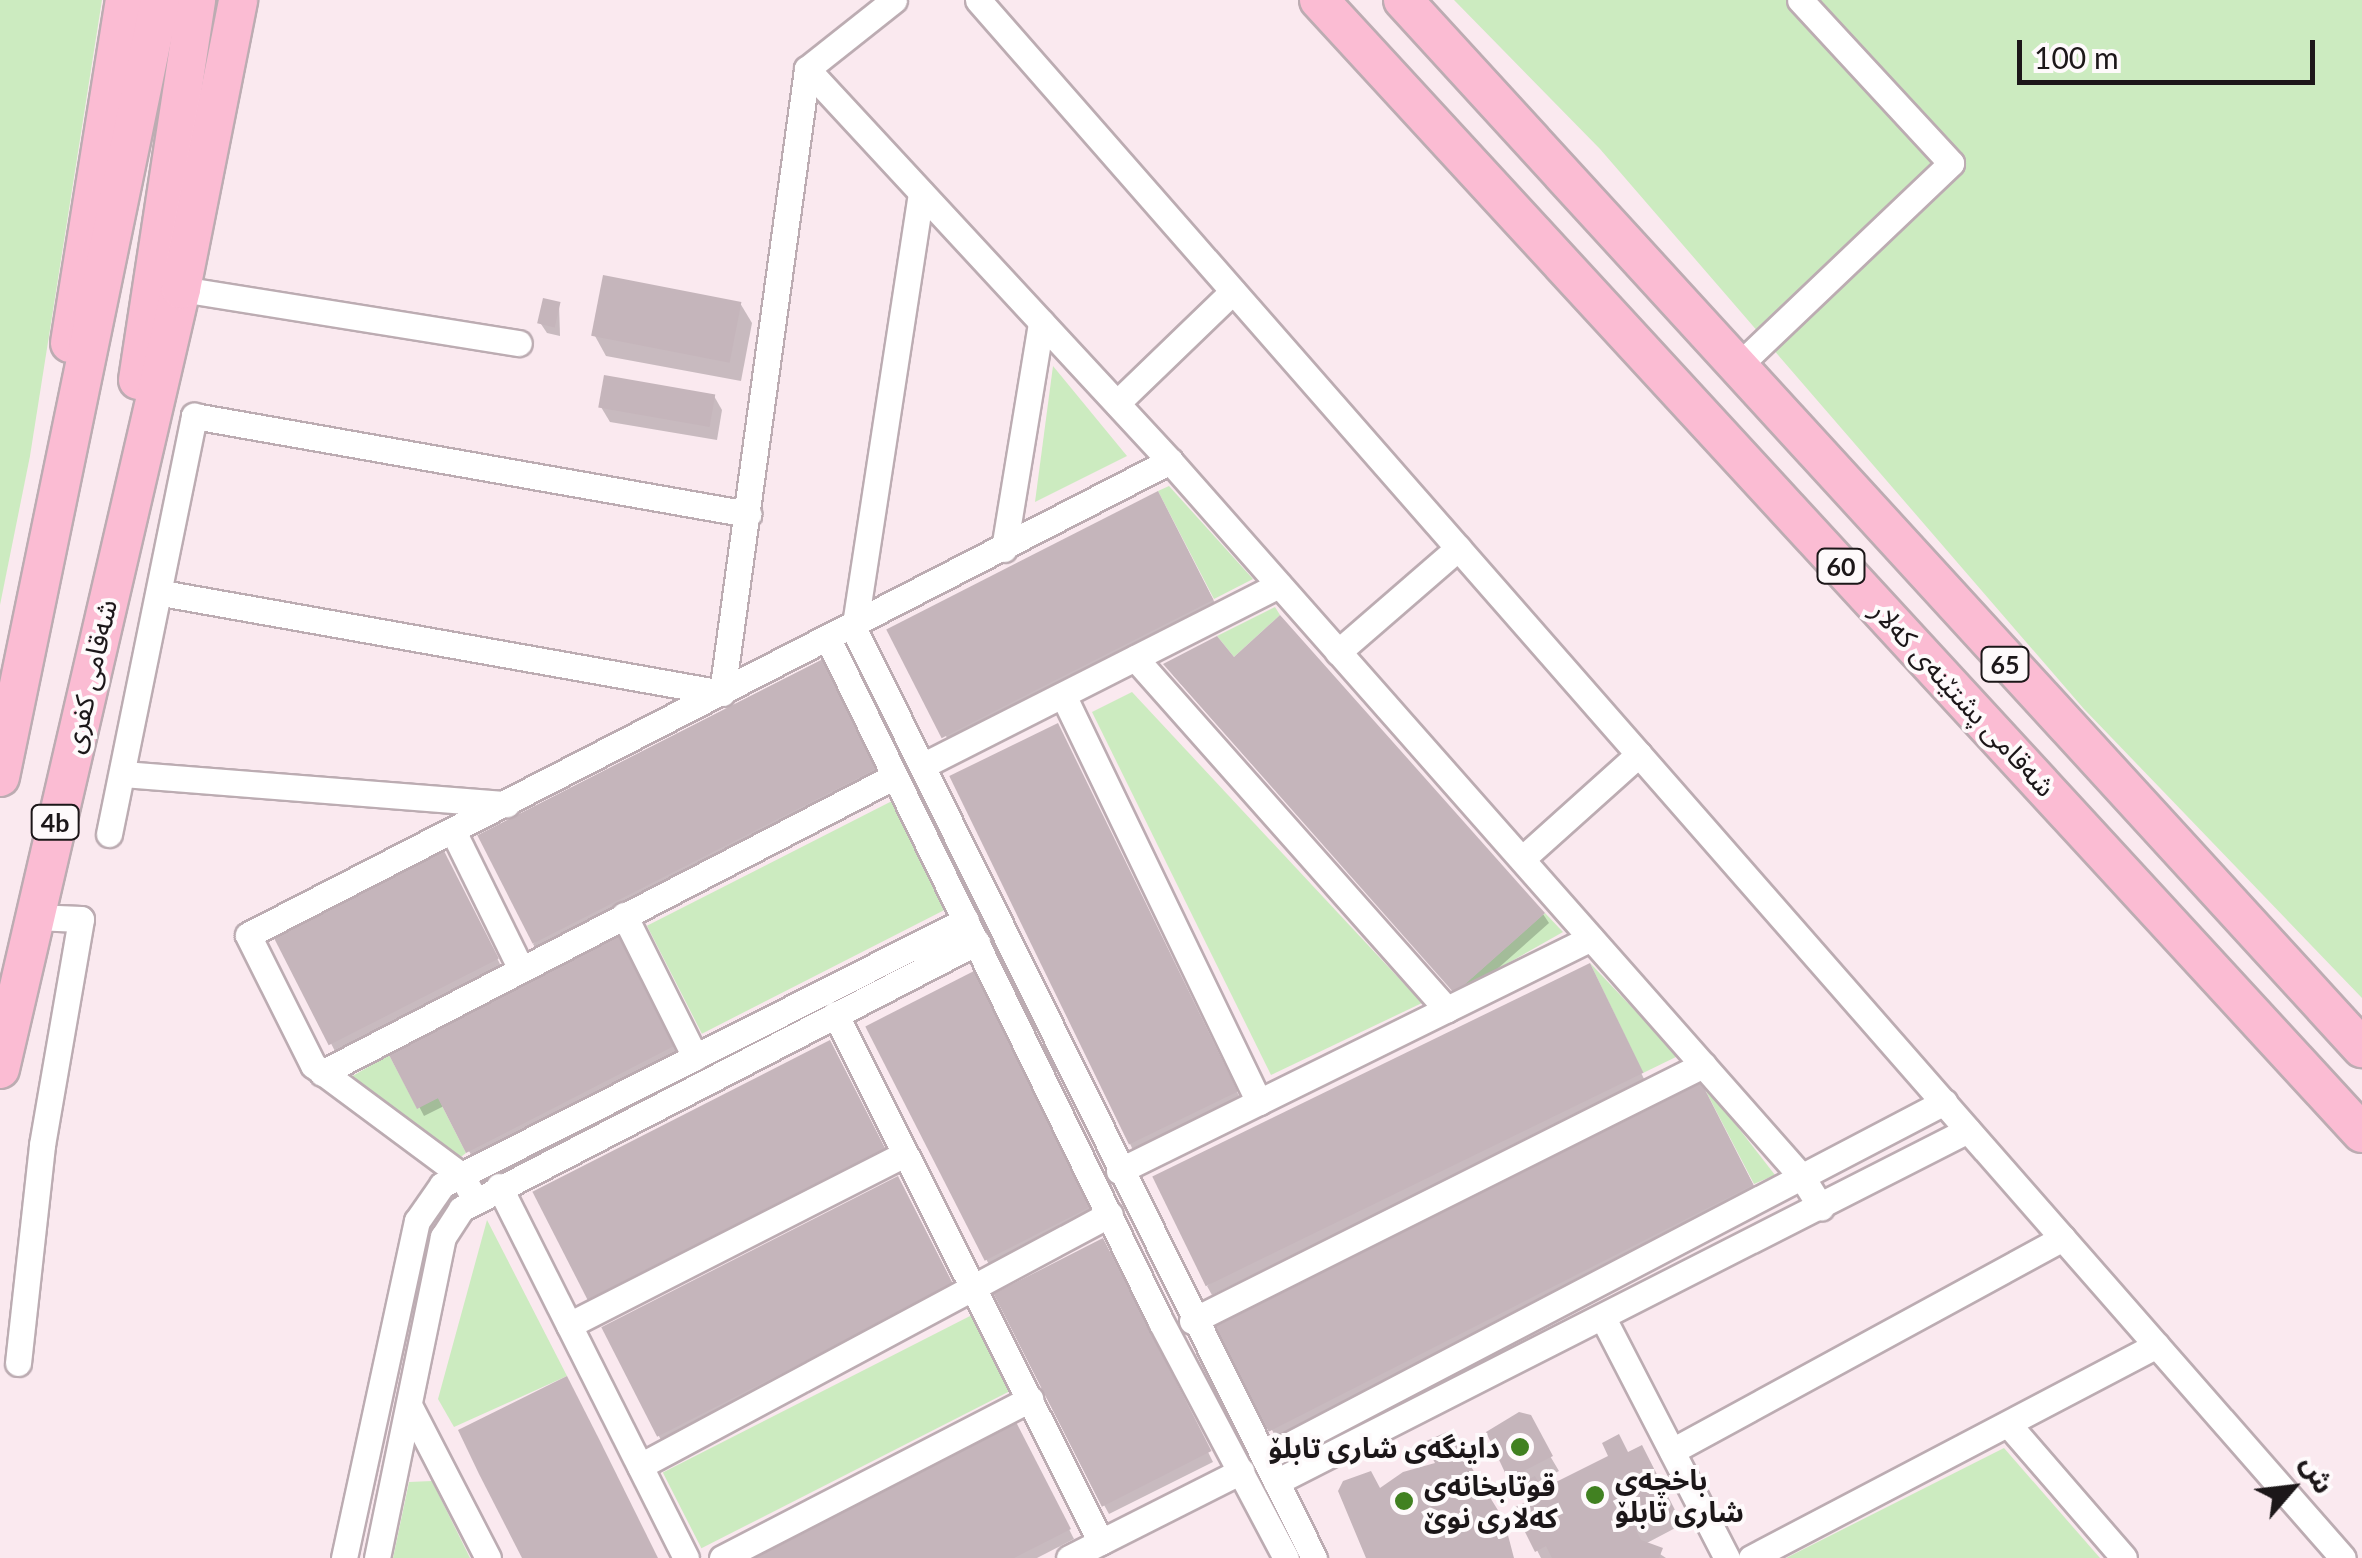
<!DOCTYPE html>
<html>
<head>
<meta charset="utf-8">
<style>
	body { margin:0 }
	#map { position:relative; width:2362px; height:1558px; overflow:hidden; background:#fae9ef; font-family:Lato,"Noto Sans Arabic",sans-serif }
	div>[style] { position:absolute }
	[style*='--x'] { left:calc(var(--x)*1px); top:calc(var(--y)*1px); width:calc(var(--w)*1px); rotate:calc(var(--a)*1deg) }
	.green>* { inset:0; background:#ccebc0; transform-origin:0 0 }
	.shadow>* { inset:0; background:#0003; transform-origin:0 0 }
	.building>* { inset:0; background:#c5b5bb; transform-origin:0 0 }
	.roads { filter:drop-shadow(2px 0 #bcacb2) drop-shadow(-2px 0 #bcacb2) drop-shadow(0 2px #bcacb2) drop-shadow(0 -2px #bcacb2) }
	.minor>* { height:25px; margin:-12.5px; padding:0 12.5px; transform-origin:12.5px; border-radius:12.5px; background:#fff }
	.highway>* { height:38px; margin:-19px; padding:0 19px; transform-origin:19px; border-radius:19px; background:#fbbcd3 }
	.dots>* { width:28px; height:28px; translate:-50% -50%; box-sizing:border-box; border:5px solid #fefafb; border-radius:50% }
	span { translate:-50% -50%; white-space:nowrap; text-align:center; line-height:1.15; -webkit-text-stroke:8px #fefafb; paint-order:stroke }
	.shield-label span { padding:2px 8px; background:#fefafb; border:2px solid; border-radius:8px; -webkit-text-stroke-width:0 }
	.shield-label { font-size:25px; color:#1c1719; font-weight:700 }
	.street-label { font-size:28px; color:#1c1719 }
	.poi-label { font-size:28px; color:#1c1719; font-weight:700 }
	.right { translate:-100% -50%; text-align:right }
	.left { translate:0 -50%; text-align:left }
	.north { position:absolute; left:2242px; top:1438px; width:100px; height:100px; -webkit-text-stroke:8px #fefafb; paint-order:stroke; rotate:62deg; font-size:28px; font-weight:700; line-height:40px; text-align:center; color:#1c1719 }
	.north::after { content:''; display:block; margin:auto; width:35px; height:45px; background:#1c1719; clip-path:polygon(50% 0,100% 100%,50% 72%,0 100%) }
	.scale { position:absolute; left:2017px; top:40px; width:298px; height:45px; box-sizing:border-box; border:5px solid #1c1719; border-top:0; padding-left:12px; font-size:30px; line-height:35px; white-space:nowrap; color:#1c1719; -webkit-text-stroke:8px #fefafb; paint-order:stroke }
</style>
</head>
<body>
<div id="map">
	<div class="green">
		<i style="clip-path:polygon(0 0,102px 0,30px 456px,0 605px)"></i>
		<i style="clip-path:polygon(1454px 0,2362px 0,2362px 998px,2084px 709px,1600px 149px)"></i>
		<i style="clip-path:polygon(1053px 366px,1127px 456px,1035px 502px)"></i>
		<i style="clip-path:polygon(1169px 486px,1253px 579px,1214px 599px,1158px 491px)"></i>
		<i style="clip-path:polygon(1275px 607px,1280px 615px,1234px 657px,1217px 636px)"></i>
		<i style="clip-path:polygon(1132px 692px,1422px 1003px,1271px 1075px,1092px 712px)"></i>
		<i style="left:892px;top:801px;width:121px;height:275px;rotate:63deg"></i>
		<i style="clip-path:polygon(1545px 913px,1563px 932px,1455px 993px)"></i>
		<i style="clip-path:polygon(1590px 963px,1678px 1056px,1643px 1073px)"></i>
		<i style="clip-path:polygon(389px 1055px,417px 1108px,438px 1098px,466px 1153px,458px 1159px,349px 1078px)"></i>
		<i style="clip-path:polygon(1698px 1076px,1775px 1175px,1754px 1184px)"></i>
		<i style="clip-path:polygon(487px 1220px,567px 1376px,454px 1427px,438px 1399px)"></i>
		<i style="left:972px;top:1315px;width:85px;height:347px;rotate:63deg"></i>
		<i style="clip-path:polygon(2004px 1448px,2100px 1558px,1786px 1558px)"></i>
		<i style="clip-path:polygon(432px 1481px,470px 1558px,393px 1558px,409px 1482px)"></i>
	</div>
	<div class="shadow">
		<i style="clip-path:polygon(740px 303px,752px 323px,741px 381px,606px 356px,595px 336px)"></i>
		<i style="clip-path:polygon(559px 304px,560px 336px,547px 333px,541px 324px)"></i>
		<i style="clip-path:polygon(714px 396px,722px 410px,717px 440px,610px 422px,601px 407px)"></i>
		<i style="left:1157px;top:494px;width:130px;height:300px;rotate:62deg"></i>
		<i style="clip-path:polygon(827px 671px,881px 778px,538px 952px,533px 944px)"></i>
		<i style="clip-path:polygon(1172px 674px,1543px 914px,1549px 923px,1461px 1001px)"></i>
		<i style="left:1063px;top:735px;width:407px;height:119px;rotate:64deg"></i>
		<i style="clip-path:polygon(478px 920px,502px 968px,336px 1053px,276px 938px)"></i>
		<i style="clip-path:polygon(622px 938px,681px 1054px,474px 1160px,444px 1106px,424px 1116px,393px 1056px)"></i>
		<i style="clip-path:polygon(1594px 976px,1646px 1083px,1212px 1295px,1207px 1286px)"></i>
		<i style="clip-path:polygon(978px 983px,1096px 1216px,991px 1268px,986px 1259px)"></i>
		<i style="clip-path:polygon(834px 1052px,888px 1159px,596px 1309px)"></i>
		<i style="left:1697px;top:1079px;width:130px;height:540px;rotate:62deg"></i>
		<i style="clip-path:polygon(1107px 1250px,1213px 1462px,1109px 1514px,1104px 1505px)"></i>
		<i style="clip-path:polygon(957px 1295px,664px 1446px,605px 1330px)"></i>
		<i style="clip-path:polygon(1525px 1414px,1559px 1471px,1536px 1483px,1541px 1492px,1628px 1455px,1649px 1462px,1681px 1525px,1645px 1544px,1666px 1558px,1541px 1558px,1516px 1509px,1529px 1503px,1489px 1432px)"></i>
		<i style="clip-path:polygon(1022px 1437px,1074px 1539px,1037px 1558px,753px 1558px)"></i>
	</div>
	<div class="building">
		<i style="left:603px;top:275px;width:141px;height:62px;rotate:11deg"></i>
		<i style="left:543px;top:298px;width:18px;height:26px;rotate:13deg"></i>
		<i style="left:604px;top:375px;width:113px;height:33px;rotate:10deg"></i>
		<i style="left:1158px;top:491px;width:122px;height:305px;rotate:63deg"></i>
		<i style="clip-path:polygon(1280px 615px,1545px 913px,1455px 993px,1163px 664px,1217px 636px,1234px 657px)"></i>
		<i style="left:823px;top:659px;width:122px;height:388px;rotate:63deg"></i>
		<i style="left:1058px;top:723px;width:410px;height:121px;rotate:64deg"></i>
		<i style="left:443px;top:849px;width:123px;height:191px;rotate:63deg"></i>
		<i style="clip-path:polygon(623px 934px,678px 1044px,466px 1153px,438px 1098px,417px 1109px,389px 1055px)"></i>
		<i style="left:1590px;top:963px;width:122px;height:487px;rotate:64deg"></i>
		<i style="left:974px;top:971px;width:263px;height:122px;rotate:63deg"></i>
		<i style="left:830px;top:1040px;width:122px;height:334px;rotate:63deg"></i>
		<i style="left:1698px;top:1076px;width:122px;height:544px;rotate:63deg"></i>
		<i style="left:898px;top:1176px;width:123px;height:333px;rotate:63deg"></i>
		<i style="left:1103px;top:1238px;width:239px;height:123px;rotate:63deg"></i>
		<i style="clip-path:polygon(567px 1376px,599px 1439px,658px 1558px,522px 1558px,479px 1474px,458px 1430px)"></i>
		<i style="clip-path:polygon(1519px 1412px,1531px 1415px,1553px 1456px,1508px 1479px,1486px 1432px)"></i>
		<i style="clip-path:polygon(1015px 1420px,1071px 1529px,1014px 1558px,747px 1558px)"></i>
		<i style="clip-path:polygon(1449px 1431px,1504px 1520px,1514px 1558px,1366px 1558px,1338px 1491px,1343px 1481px,1371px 1471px,1380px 1488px,1403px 1472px,1435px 1463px,1424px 1442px)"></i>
		<i style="clip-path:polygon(1619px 1434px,1628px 1452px,1642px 1445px,1675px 1510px,1636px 1530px,1641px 1540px,1663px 1548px,1659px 1558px,1552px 1558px,1546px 1546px,1535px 1552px,1513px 1508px,1526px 1502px,1517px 1485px,1535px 1476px,1542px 1489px,1608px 1456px,1602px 1443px)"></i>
	</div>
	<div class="roads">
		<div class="minor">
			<i style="--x:978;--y:0;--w:2071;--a:48.78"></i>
			<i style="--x:807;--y:69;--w:534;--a:47.2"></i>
			<i style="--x:1170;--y:461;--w:955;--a:48.57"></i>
			<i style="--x:1802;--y:1177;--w:36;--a:58"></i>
			<i style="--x:921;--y:193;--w:441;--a:98.7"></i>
			<i style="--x:854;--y:629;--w:1037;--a:63.66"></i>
			<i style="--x:181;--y:289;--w:342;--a:9.1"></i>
			<i style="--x:1736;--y:368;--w:297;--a:-43.6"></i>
			<i style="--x:1951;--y:163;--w:222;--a:-132.8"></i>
			<i style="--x:1117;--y:403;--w:161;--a:-44"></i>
			<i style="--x:1004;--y:549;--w:230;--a:-80.7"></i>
			<i style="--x:162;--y:593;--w:569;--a:10.12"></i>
			<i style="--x:722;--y:693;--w:630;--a:-82.24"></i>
			<i style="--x:807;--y:69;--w:111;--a:-38.4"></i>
			<i style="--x:829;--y:641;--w:758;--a:64.01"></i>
			<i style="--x:1161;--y:1322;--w:267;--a:62.1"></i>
			<i style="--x:1338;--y:652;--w:159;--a:-40.9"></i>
			<i style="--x:1135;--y:658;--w:470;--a:48.4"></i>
			<i style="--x:1063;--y:695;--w:452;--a:64.3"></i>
			<i style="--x:922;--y:766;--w:400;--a:-26.9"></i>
			<i style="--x:123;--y:774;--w:385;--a:4.5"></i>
			<i style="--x:453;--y:831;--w:154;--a:63.8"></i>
			<i style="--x:109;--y:834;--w:427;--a:-78.5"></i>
			<i style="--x:194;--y:416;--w:563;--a:10.03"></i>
			<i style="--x:1522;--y:859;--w:157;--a:-41.9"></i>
			<i style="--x:624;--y:915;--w:159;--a:63.4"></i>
			<i style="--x:835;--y:1014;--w:591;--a:63.26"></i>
			<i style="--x:322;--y:1073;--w:645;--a:-27.4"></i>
			<i style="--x:1119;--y:1171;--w:526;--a:-26.27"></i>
			<i style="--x:499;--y:1186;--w:416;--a:63.3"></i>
			<i style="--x:474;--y:1198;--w:26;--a:-119"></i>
			<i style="--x:461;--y:1175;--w:184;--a:-143.4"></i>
			<i style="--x:313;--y:1065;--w:145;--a:-116.6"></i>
			<i style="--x:248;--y:935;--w:1037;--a:-27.21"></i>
			<i style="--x:1603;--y:1318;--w:270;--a:62.7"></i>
			<i style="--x:1192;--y:1321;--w:572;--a:-26.61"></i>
			<i style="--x:569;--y:1325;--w:377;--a:-27"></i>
			<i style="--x:18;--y:1363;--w:219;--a:-83.7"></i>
			<i style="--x:42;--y:1145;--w:229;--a:-80.2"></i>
			<i style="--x:81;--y:919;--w:47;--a:-177.6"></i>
			<i style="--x:409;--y:1405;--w:172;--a:62.7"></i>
			<i style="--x:2008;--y:1424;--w:177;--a:49.1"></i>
			<i style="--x:1672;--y:1451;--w:445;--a:-28.6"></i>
			<i style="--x:1264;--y:1458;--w:768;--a:-27.63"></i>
			<i style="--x:640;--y:1466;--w:533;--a:-28.2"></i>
			<i style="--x:1276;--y:1482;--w:776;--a:-26.96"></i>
			<i style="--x:344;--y:1558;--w:345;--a:-77.8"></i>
			<i style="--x:417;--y:1221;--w:44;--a:-55.2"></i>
			<i style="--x:442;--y:1185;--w:587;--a:-26.83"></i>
			<i style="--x:377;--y:1558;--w:328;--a:-78.4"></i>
			<i style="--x:443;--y:1237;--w:33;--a:-57"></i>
			<i style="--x:461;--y:1209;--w:581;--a:-27.36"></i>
			<i style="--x:722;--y:1558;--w:347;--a:-27.3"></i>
			<i style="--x:1069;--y:1558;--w:193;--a:-26.8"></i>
			<i style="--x:1751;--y:1558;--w:458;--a:-27.7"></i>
		</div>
		<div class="highway">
			<i style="--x:1319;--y:0;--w:1540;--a:47.37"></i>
			<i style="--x:1403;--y:0;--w:1421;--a:47.54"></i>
			<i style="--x:70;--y:343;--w:347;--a:-80.9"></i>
			<i style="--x:138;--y:380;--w:384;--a:-81.3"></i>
			<i style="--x:0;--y:777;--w:793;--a:-78.36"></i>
			<i style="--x:0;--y:1069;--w:801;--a:-76.94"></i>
			<i style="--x:181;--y:289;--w:295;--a:-78.8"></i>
		</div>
	</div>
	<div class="dots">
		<i style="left:1520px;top:1447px;background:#418121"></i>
		<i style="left:1595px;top:1495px;background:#418121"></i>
		<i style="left:1404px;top:1501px;background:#418121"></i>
	</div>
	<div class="shield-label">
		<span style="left:1841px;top:566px">60</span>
		<span style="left:2005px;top:664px">65</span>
		<span style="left:55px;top:822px">4b</span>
	</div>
	<div class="street-label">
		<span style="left:89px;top:676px;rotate:-77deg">شەقامی کفری</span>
		<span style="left:1964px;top:698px;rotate:47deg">شەقامی پشتێنەی کەلار</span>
	</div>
	<div class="poi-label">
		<span class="right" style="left:1500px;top:1447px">داینگەی شاری تابلۆ</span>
		<span class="left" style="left:1615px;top:1495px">باخچەی<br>شاری تابلۆ</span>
		<span class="left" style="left:1424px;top:1501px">قوتابخانەی<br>کەلاری نوێ</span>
	</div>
	<div class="north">ش</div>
	<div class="scale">100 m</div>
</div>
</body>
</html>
